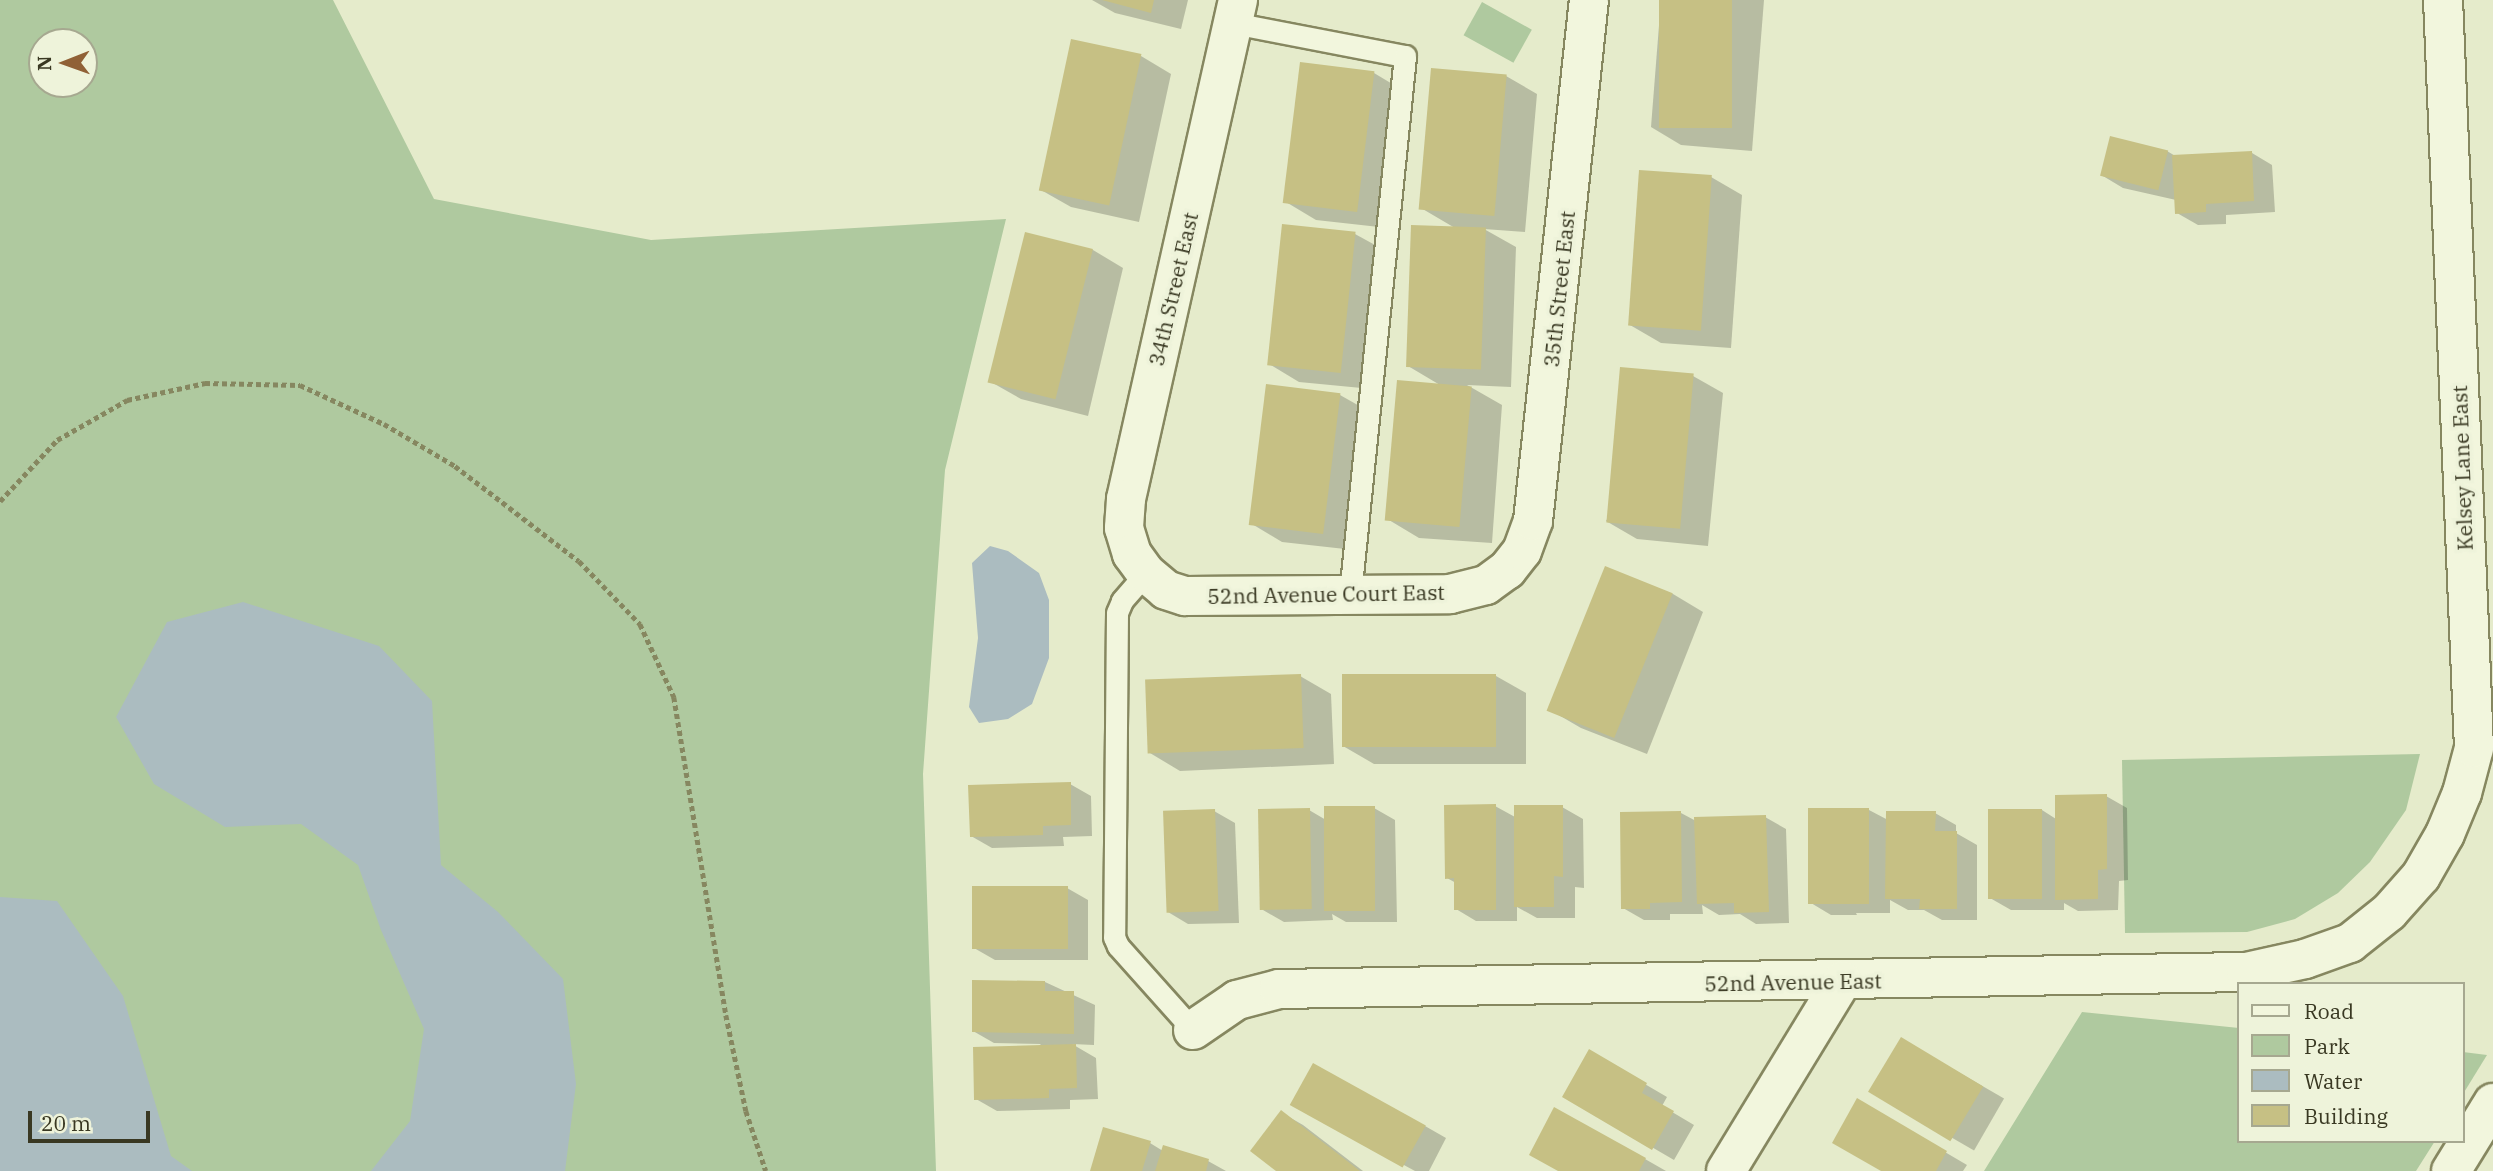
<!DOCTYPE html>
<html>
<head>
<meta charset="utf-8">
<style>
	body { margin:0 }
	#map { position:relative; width:2493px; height:1171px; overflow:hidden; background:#e5ebcb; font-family:"IBM Plex Serif",serif }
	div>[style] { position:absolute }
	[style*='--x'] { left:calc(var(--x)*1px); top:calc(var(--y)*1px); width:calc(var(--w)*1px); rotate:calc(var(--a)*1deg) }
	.green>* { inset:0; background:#afc99f; transform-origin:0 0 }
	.water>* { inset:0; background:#abbcc0 }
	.shadow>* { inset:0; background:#0003; transform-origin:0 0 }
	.building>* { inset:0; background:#c6c084; transform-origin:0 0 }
	.path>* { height:4.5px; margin-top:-2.25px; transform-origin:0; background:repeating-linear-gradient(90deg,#868760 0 5px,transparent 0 8.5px) }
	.roads { filter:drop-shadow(2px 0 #868760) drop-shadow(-2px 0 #868760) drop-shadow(0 2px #868760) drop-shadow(0 -2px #868760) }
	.service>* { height:21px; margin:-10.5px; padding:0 10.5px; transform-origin:10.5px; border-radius:10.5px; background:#f2f6dd }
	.minor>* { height:38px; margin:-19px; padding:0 19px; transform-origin:19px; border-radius:19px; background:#f2f6dd }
	.tertiary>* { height:38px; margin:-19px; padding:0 19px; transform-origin:19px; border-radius:19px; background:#f2f6dd }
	span { translate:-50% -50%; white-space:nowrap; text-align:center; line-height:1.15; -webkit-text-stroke:7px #eef3da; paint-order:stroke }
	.street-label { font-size:21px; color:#393822 }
	.legend { position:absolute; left:2237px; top:982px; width:228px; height:161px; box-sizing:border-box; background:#eef3da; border:2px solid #a6a890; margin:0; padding:9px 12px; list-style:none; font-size:21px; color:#393822 }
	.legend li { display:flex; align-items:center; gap:14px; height:35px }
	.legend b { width:35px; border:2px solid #a6a890 }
	.north { position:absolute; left:28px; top:28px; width:70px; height:70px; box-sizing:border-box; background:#eef3da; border:2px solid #a6a890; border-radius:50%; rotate:269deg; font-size:19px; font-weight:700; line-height:28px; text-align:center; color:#393822 }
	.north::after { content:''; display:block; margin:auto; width:24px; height:32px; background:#906136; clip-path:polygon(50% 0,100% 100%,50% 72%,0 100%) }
	.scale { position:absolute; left:28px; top:1111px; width:122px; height:32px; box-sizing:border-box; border:4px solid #393822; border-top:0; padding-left:9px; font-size:21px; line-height:24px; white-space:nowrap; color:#393822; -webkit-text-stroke:5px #eef3da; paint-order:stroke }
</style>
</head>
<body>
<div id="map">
	<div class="green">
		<i style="clip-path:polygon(evenodd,0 0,333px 0,434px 199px,651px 240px,1006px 219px,945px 470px,923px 774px,936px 1171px,0 1171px,0 0,42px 42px,84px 42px,84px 84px,42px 84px,42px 42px)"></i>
		<i style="left:1482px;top:2px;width:57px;height:38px;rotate:29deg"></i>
		<i style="clip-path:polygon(2420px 754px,2406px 810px,2370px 862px,2338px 893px,2295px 919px,2247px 932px,2125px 933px,2122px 760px)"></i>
		<i style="clip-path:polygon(2082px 1012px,2239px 1028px,2239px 1141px,2435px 1141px,2416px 1171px,1984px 1171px)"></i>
		<i style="clip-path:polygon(2463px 1052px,2487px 1055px,2463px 1094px)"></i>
	</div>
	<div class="water">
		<i style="clip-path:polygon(990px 546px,1008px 551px,1039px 573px,1049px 600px,1049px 658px,1032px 704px,1008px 719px,979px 723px,969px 707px,978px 638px,972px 563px)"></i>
		<i style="clip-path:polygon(243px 602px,379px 646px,432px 701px,441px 865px,498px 912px,563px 979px,576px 1084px,565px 1171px,371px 1171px,410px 1121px,424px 1029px,381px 930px,358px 865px,301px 824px,225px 827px,154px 784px,116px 717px,167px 622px)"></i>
		<i style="clip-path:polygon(0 897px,57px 901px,123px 996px,171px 1156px,192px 1171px,0 1171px)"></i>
	</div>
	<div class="shadow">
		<i style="clip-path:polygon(1092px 0,1188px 0,1181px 29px,1115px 13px)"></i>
		<i style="clip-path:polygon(1661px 0,1764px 0,1752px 151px,1681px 145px,1651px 127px)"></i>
		<i style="clip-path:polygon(1073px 41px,1141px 56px,1171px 74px,1139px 222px,1071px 207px,1041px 190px)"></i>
		<i style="clip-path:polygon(1374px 73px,1404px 91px,1388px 228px,1316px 220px,1286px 202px)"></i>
		<i style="clip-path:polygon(1506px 76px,1537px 94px,1525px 232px,1484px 229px,1516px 247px,1511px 387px,1467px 385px,1502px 405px,1492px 543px,1419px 538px,1389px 520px,1440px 385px,1408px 366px,1455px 228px,1421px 208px)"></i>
		<i style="clip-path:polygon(2167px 151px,2177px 157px,2252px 153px,2272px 165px,2275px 212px,2226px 215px,2226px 224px,2198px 225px,2177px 213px,2176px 200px,2123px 188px,2103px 176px)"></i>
		<i style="clip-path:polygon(1711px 177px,1742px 195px,1731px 348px,1661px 343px,1630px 325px)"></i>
		<i style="clip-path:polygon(1026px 234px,1093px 250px,1123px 268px,1088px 416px,1021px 399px,991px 382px)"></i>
		<i style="clip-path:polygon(1355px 234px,1386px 251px,1372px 389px,1299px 382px,1269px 364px)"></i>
		<i style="clip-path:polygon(1693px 376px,1723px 393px,1708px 546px,1637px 539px,1606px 521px)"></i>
		<i style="clip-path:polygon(1340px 395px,1370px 412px,1354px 550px,1282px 542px,1252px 524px)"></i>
		<i style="clip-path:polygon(1606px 568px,1673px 594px,1703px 612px,1647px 754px,1581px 728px,1550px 710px)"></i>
		<i style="clip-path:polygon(1300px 676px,1331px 694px,1334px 764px,1180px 771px,1150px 753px)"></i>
		<i style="clip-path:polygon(1496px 676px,1526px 693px,1526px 764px,1374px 764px,1343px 746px)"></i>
		<i style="clip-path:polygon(1070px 784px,1091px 796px,1092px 836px,1063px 837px,1064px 846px,992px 848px,971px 836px)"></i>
		<i style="clip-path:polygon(2106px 796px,2127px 808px,2128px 880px,2119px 881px,2118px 910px,2078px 911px,2064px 903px,2064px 910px,2011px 910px,1990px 898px,1990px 811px,2042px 810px,2056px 819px)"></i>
		<i style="clip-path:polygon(1495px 806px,1515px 817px,1562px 807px,1583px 819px,1584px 888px,1575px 887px,1575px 918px,1537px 918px,1517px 907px,1517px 921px,1476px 921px,1456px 909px,1456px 883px,1447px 878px)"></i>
		<i style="clip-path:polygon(1374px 808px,1395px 820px,1397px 922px,1346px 922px,1332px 914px,1333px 920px,1284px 922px,1263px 910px,1309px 810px,1326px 820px)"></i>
		<i style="clip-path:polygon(1869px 810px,1888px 820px,1935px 813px,1956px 825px,1956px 833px,1977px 845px,1977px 920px,1942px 920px,1924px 910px,1908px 910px,1890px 900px,1890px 913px,1856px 913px,1857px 915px,1831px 915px,1811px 903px)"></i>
		<i style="clip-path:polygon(1214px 811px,1235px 823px,1239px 923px,1188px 924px,1168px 912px)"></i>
		<i style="clip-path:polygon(1681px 813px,1696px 821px,1765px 817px,1786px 829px,1789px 923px,1756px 924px,1740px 914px,1719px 915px,1702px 905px,1703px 914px,1670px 914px,1670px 920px,1644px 920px,1623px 908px)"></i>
		<i style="clip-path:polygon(1067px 888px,1088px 900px,1088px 960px,995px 960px,974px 948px)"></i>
		<i style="clip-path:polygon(1045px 982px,1095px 1005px,1094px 1045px,1072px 1044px,1096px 1058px,1098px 1099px,1070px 1100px,1070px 1109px,997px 1111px,976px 1099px,1041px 1044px,994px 1043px,973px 1031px)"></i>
		<i style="left:1901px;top:1039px;width:119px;height:60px;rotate:30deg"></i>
		<i style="clip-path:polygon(1590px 1052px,1667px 1097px,1662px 1106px,1694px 1125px,1674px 1160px,1564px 1096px)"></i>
		<i style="clip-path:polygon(1858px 1101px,1967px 1165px,1963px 1171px,1884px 1171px)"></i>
		<i style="clip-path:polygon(1555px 1110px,1645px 1159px,1666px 1171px,1560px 1171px)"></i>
		<i style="clip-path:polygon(1282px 1113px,1303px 1125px,1363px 1171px,1279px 1171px)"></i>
		<i style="clip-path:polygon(1313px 1116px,1425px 1126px,1446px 1138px,1429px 1171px,1415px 1171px)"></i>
		<i style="clip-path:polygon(1150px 1143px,1163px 1151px,1208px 1161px,1226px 1171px,1091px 1171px)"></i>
	</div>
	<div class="building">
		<i style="clip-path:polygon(1102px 0,1154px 0,1151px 13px)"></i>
		<i style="left:1659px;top:0;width:73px;height:128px"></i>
		<i style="left:1071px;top:39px;width:72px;height:155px;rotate:12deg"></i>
		<i style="left:1300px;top:62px;width:75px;height:142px;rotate:7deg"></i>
		<i style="left:1431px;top:68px;width:76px;height:142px;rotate:5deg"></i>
		<i style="left:2110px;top:136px;width:60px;height:41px;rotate:14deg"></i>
		<i style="clip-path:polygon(2252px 151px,2254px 201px,2206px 204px,2206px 212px,2175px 214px,2172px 155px)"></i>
		<i style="left:1639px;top:170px;width:73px;height:156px;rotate:4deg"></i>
		<i style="left:1282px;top:224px;width:74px;height:142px;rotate:6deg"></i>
		<i style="left:1411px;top:225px;width:75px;height:142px;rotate:2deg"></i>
		<i style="left:1025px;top:232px;width:70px;height:155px;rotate:14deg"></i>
		<i style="left:1620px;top:367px;width:74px;height:156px;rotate:5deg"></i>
		<i style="left:1397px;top:380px;width:75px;height:141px;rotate:5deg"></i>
		<i style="left:1266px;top:384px;width:75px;height:142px;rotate:7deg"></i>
		<i style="left:1605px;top:566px;width:73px;height:156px;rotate:22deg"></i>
		<i style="left:1301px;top:674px;width:74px;height:156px;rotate:88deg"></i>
		<i style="left:1342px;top:674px;width:154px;height:73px"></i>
		<i style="clip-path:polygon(1071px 782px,1071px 825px,1043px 826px,1043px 835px,970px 837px,968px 785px)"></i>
		<i style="clip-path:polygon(2107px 794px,2107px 869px,2098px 870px,2098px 899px,2055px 900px,2055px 795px)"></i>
		<i style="clip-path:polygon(1496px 804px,1496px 910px,1454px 910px,1454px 878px,1445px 879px,1444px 805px)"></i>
		<i style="clip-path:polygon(1514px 805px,1563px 805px,1563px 877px,1554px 876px,1554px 907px,1514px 907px)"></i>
		<i style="left:1324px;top:806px;width:51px;height:105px"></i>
		<i style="left:1310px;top:808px;width:101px;height:52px;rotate:89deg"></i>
		<i style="left:1808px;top:808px;width:61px;height:96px"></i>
		<i style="left:1215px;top:809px;width:102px;height:52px;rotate:88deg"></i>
		<i style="left:1988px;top:809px;width:54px;height:90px"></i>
		<i style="clip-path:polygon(1681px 811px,1682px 902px,1650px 903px,1650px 909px,1621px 909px,1620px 812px)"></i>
		<i style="clip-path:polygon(1886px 811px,1936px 811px,1935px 831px,1957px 831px,1957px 909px,1919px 909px,1920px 899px,1885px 899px)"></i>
		<i style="clip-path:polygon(1766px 815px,1769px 912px,1734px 913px,1734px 903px,1697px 904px,1694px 817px)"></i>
		<i style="left:1068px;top:886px;width:63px;height:96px;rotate:90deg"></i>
		<i style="clip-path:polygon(972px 980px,1045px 981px,1045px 991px,1074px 991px,1074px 1034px,972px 1032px)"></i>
		<i style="left:1901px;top:1037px;width:96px;height:64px;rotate:31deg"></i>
		<i style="clip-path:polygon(1076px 1044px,1077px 1088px,1049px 1089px,1049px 1098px,974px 1100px,973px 1047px)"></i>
		<i style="clip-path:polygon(1589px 1049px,1647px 1083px,1642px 1093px,1674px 1111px,1652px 1150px,1562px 1097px)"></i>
		<i style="left:1313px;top:1063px;width:129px;height:48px;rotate:29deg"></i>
		<i style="clip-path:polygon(1857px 1098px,1947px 1151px,1936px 1171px,1881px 1171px,1832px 1143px)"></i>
		<i style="clip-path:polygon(1554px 1107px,1646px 1158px,1639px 1171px,1558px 1171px,1529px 1155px)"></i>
		<i style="clip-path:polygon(1281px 1110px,1360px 1171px,1276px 1171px,1250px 1151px)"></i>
		<i style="clip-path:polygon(1103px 1127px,1151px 1141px,1142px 1171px,1090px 1171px)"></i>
		<i style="clip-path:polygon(1163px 1145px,1209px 1159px,1206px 1171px,1155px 1171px)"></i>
	</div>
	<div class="path">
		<i style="--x:0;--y:501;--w:83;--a:-46.9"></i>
		<i style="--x:57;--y:440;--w:81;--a:-29.7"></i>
		<i style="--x:127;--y:400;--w:80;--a:-12.3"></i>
		<i style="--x:205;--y:383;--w:95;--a:1.2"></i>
		<i style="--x:300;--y:385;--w:93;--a:24.9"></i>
		<i style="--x:384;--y:424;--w:82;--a:30.6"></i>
		<i style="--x:455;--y:466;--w:156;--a:37.5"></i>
		<i style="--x:579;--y:561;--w:88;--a:45.9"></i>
		<i style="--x:640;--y:624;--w:81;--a:65"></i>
		<i style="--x:674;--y:697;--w:322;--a:80.7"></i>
		<i style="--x:726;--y:1015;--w:98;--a:78.2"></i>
		<i style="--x:746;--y:1111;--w:63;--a:71.6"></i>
	</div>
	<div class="roads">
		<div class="service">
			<i style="--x:1233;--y:23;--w:175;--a:10.9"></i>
			<i style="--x:1405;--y:56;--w:542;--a:95.83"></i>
			<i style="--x:1146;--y:573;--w:37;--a:131"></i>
			<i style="--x:1122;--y:601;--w:13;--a:113"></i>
			<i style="--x:1117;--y:613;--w:324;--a:90.5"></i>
			<i style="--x:1114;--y:937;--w:10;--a:66"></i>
			<i style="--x:1118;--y:946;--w:113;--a:48.2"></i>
		</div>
		<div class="minor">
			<i style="--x:1238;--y:0;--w:511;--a:102.65"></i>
			<i style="--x:1126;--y:499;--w:29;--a:94"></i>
			<i style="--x:1124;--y:528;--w:27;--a:73"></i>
			<i style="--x:1132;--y:554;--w:24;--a:54"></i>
			<i style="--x:1146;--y:573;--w:26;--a:40"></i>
			<i style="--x:1166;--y:590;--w:20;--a:18"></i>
			<i style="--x:1185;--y:596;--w:265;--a:-0.4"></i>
			<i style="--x:1450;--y:594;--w:37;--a:-14"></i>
			<i style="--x:1486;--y:585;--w:26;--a:-36"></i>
			<i style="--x:1507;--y:570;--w:24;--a:-52"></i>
			<i style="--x:1522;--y:551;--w:32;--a:-70"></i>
			<i style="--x:1533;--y:521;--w:524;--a:-83.87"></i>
			<i style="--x:1193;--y:1030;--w:53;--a:-34.3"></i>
			<i style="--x:1237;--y:1000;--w:43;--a:-14.7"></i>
			<i style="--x:1279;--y:989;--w:967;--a:-1.01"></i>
			<i style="--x:2246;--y:972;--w:60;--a:-12.4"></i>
			<i style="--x:2305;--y:959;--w:48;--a:-19.6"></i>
			<i style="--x:2350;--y:943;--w:50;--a:-38.5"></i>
			<i style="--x:2389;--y:912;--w:48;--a:-48.4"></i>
			<i style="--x:2421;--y:876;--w:48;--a:-60.3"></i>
			<i style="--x:2445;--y:834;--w:44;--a:-67.5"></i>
			<i style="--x:2462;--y:793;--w:47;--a:-75.1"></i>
			<i style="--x:2474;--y:748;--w:749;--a:-92.37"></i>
			<i style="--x:1726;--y:1171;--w:223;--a:-58.6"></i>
		</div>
		<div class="tertiary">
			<i style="--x:2451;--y:1171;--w:80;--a:-58.3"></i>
		</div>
	</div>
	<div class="street-label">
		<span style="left:1173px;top:289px;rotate:-77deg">34th Street East</span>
		<span style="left:1559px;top:289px;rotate:-84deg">35th Street East</span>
		<span style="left:2462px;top:468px;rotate:-92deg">Kelsey Lane East</span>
		<span style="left:1326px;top:594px;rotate:-1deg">52nd Avenue Court East</span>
		<span style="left:1793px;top:982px;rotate:-1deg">52nd Avenue East</span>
	</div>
	<ul class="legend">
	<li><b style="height:9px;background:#f2f6dd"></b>Road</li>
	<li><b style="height:19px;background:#afc99f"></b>Park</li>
	<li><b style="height:19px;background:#abbcc0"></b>Water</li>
	<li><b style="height:19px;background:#c6c084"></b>Building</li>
	</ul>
	<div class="north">N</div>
	<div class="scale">20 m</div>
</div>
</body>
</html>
